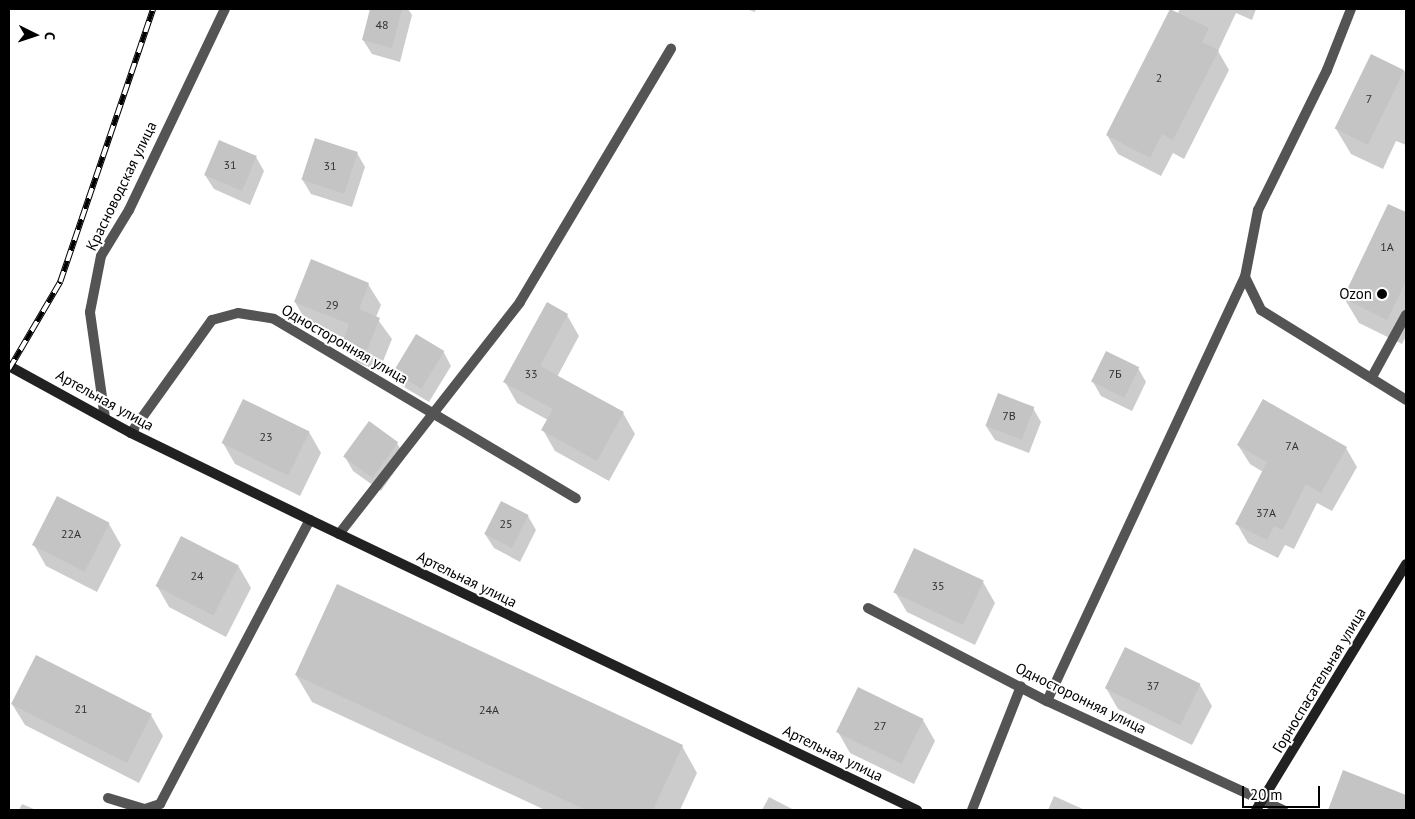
<!DOCTYPE html>
<html>
<head>
<meta charset="utf-8">
<style>
	body { margin:0 }
	#map { position:relative; width:1415px; height:819px; overflow:hidden; background:#fff; font-family:"PT Sans",sans-serif }
	div>[style] { position:absolute }
	[style*='--x'] { left:calc(var(--x)*1px); top:calc(var(--y)*1px); width:calc(var(--w)*1px); rotate:calc(var(--a)*1deg) }
	.shadow>* { inset:0; background:#0003 }
	.building>* { inset:0; background:#c4c4c4; transform-origin:0 0 }
	.lane>* { height:10px; margin:-5px; padding:0 5px; transform-origin:5px; border-radius:5px; background:#545454 }
	.street>* { height:10px; margin:-5px; padding:0 5px; transform-origin:5px; border-radius:5px; background:#545454 }
	.secondary>* { height:10px; margin:-5px; padding:0 5px; transform-origin:5px; border-radius:5px; background:#212121 }
	.rail>* { height:5.5px; margin-top:-2.75px; transform-origin:0; background:repeating-linear-gradient(90deg,#fff 0 11px,#000 0 22px); box-sizing:border-box; border-block:1px solid #000 }
	.dots>* { width:14px; height:14px; translate:-50% -50%; box-sizing:border-box; border:2px solid #fff; border-radius:50% }
	span { translate:-50% -50%; white-space:nowrap; text-align:center; line-height:1.15; -webkit-text-stroke:4px #fff; paint-order:stroke }
	.number-label { font-size:12px; color:#313131 }
	.number-label span { -webkit-text-stroke-width:0 }
	.street-label { font-size:15px; color:#000 }
	.poi-label { font-size:15px; color:#000 }
	.right { translate:-100% -50%; text-align:right }
	.frame { position:absolute; inset:0; border:10px solid #000; pointer-events:none }
	.north { position:absolute; left:10px; top:10px; width:50px; height:50px; -webkit-text-stroke:4px #fff; paint-order:stroke; rotate:94deg; font-size:14px; font-weight:700; line-height:20px; text-align:center; color:#000 }
	.north::after { content:''; display:block; margin:auto; width:18px; height:22px; background:#000; clip-path:polygon(50% 0,100% 100%,50% 72%,0 100%) }
	.scale { position:absolute; left:1242px; top:786px; width:78px; height:22px; box-sizing:border-box; border:2px solid #000; border-top:0; padding-left:6px; font-size:15px; line-height:18px; white-space:nowrap; color:#000; -webkit-text-stroke:4px #fff; paint-order:stroke }
</style>
</head>
<body>
<div id="map">
	<div class="shadow">
		<i style="clip-path:polygon(371px 9px,408px 9px,412px 15px,400px 62px,372px 54px,363px 40px)"></i>
		<i style="clip-path:polygon(746px 9px,756px 9px,755px 12px)"></i>
		<i style="clip-path:polygon(1180px 9px,1256px 9px,1252px 20px,1236px 13px,1218px 51px,1229px 70px,1184px 159px,1173px 153px,1161px 176px,1118px 154px,1107px 135px)"></i>
		<i style="clip-path:polygon(1371px 56px,1406px 72px,1406px 145px,1396px 141px,1383px 169px,1351px 154px,1336px 129px)"></i>
		<i style="clip-path:polygon(357px 153px,365px 167px,352px 207px,311px 194px,302px 179px)"></i>
		<i style="clip-path:polygon(256px 157px,264px 171px,250px 205px,214px 189px,205px 175px)"></i>
		<i style="clip-path:polygon(1389px 205px,1406px 214px,1406px 336px,1402px 344px,1359px 323px,1344px 298px)"></i>
		<i style="clip-path:polygon(368px 284px,381px 305px,376px 317px,392px 339px,379px 371px,356px 362px,345px 338px,307px 323px,295px 302px)"></i>
		<i style="clip-path:polygon(567px 315px,579px 336px,557px 377px,623px 413px,635px 434px,609px 481px,555px 451px,543px 430px,548px 420px,517px 403px,505px 382px)"></i>
		<i style="clip-path:polygon(443px 351px,451px 366px,429px 402px,402px 386px,394px 372px)"></i>
		<i style="clip-path:polygon(1138px 368px,1146px 382px,1132px 411px,1101px 396px,1093px 382px)"></i>
		<i style="clip-path:polygon(1264px 400px,1346px 448px,1357px 467px,1332px 511px,1317px 503px,1294px 549px,1285px 545px,1278px 558px,1248px 543px,1237px 524px,1263px 472px,1250px 464px,1238px 445px)"></i>
		<i style="clip-path:polygon(1033px 408px,1041px 422px,1029px 453px,995px 440px,986px 426px)"></i>
		<i style="clip-path:polygon(309px 432px,321px 453px,300px 496px,235px 464px,223px 443px)"></i>
		<i style="clip-path:polygon(397px 443px,405px 457px,381px 491px,353px 471px,345px 457px)"></i>
		<i style="clip-path:polygon(57px 498px,109px 524px,121px 545px,97px 592px,46px 566px,34px 545px)"></i>
		<i style="clip-path:polygon(528px 516px,536px 530px,520px 562px,494px 548px,485px 534px)"></i>
		<i style="clip-path:polygon(239px 567px,251px 588px,226px 637px,169px 607px,157px 586px)"></i>
		<i style="clip-path:polygon(983px 582px,995px 603px,975px 645px,907px 612px,895px 592px)"></i>
		<i style="clip-path:polygon(296px 675px,682px 746px,697px 773px,680px 810px,545px 810px,312px 702px)"></i>
		<i style="clip-path:polygon(1200px 685px,1212px 706px,1192px 745px,1118px 709px,1106px 688px)"></i>
		<i style="clip-path:polygon(12px 704px,151px 715px,163px 736px,139px 783px,25px 725px)"></i>
		<i style="clip-path:polygon(923px 720px,935px 741px,914px 784px,850px 753px,838px 732px)"></i>
		<i style="clip-path:polygon(1344px 772px,1406px 797px,1406px 810px,1333px 810px,1331px 806px)"></i>
		<i style="clip-path:polygon(1054px 796px,1085px 810px,1048px 810px)"></i>
		<i style="clip-path:polygon(769px 797px,794px 810px,762px 810px)"></i>
		<i style="clip-path:polygon(22px 804px,36px 810px,19px 810px)"></i>
	</div>
	<div class="building">
		<i style="clip-path:polygon(370px 9px,402px 9px,392px 48px,362px 40px)"></i>
		<i style="clip-path:polygon(1170px 9px,1209px 28px,1202px 42px,1219px 50px,1173px 140px,1162px 134px,1150px 158px,1106px 135px)"></i>
		<i style="left:1371px;top:54px;width:37px;height:83px;rotate:26deg"></i>
		<i style="left:315px;top:138px;width:45px;height:44px;rotate:18deg"></i>
		<i style="left:219px;top:140px;width:41px;height:38px;rotate:23deg"></i>
		<i style="clip-path:polygon(1388px 204px,1406px 212px,1406px 281px,1387px 320px,1343px 298px)"></i>
		<i style="clip-path:polygon(311px 259px,369px 283px,359px 309px,380px 318px,367px 350px,343px 341px,349px 324px,294px 302px)"></i>
		<i style="clip-path:polygon(547px 302px,568px 314px,540px 366px,624px 412px,597px 461px,541px 430px,553px 409px,503px 382px)"></i>
		<i style="left:416px;top:334px;width:33px;height:44px;rotate:31deg"></i>
		<i style="left:1106px;top:351px;width:37px;height:34px;rotate:26deg"></i>
		<i style="left:998px;top:393px;width:39px;height:35px;rotate:21deg"></i>
		<i style="left:243px;top:399px;width:74px;height:49px;rotate:26deg"></i>
		<i style="clip-path:polygon(1263px 399px,1347px 447px,1321px 493px,1306px 484px,1283px 530px,1274px 526px,1267px 540px,1235px 524px,1267px 462px,1237px 445px)"></i>
		<i style="left:369px;top:421px;width:36px;height:44px;rotate:36deg"></i>
		<i style="left:57px;top:496px;width:59px;height:55px;rotate:27deg"></i>
		<i style="left:501px;top:501px;width:31px;height:37px;rotate:27deg"></i>
		<i style="left:181px;top:536px;width:65px;height:56px;rotate:27deg"></i>
		<i style="left:914px;top:548px;width:77px;height:49px;rotate:25deg"></i>
		<i style="clip-path:polygon(337px 584px,683px 745px,653px 810px,586px 810px,295px 675px)"></i>
		<i style="left:1125px;top:647px;width:84px;height:46px;rotate:26deg"></i>
		<i style="left:36px;top:655px;width:130px;height:55px;rotate:27deg"></i>
		<i style="left:858px;top:687px;width:73px;height:50px;rotate:26deg"></i>
		<i style="clip-path:polygon(1343px 770px,1406px 795px,1406px 810px,1328px 810px)"></i>
	</div>
	<div class="lane">
		<i style="--x:1372;--y:377;--w:71;--a:-61.3"></i>
		<i style="--x:1047;--y:701;--w:468;--a:-65"></i>
		<i style="--x:108;--y:798;--w:39;--a:17"></i>
		<i style="--x:145;--y:809;--w:16;--a:-18"></i>
		<i style="--x:160;--y:804;--w:321;--a:-62.2"></i>
	</div>
	<div class="street">
		<i style="--x:1351;--y:9;--w:66;--a:111.5"></i>
		<i style="--x:1327;--y:70;--w:156;--a:116.2"></i>
		<i style="--x:1258;--y:210;--w:68;--a:101"></i>
		<i style="--x:1245;--y:277;--w:37;--a:64"></i>
		<i style="--x:1261;--y:310;--w:171;--a:31.8"></i>
		<i style="--x:105;--y:418;--w:107;--a:-98.1"></i>
		<i style="--x:90;--y:312;--w:57;--a:-78.9"></i>
		<i style="--x:101;--y:256;--w:54;--a:-58.7"></i>
		<i style="--x:129;--y:210;--w:223;--a:-64.5"></i>
		<i style="--x:131;--y:433;--w:139;--a:-54.4"></i>
		<i style="--x:212;--y:320;--w:27;--a:-15"></i>
		<i style="--x:238;--y:313;--w:36;--a:9"></i>
		<i style="--x:274;--y:319;--w:351;--a:30.7"></i>
		<i style="--x:339;--y:534;--w:294;--a:-52"></i>
		<i style="--x:520;--y:302;--w:295;--a:-59.2"></i>
		<i style="--x:868;--y:608;--w:202;--a:27.5"></i>
		<i style="--x:1047;--y:701;--w:260;--a:24.8"></i>
		<i style="--x:972;--y:810;--w:133;--a:-68.4"></i>
	</div>
	<div class="secondary">
		<i style="--x:9;--y:366;--w:139;--a:28.8"></i>
		<i style="--x:131;--y:433;--w:199;--a:25.9"></i>
		<i style="--x:310;--y:520;--w:673;--a:25.54"></i>
		<i style="--x:1256;--y:810;--w:288;--a:-58.6"></i>
	</div>
	<div class="rail">
		<i style="--x:9;--y:369;--w:101;--a:-59.6"></i>
		<i style="--x:60;--y:282;--w:288;--a:-71.2"></i>
	</div>
	<div class="dots">
		<i style="left:1382px;top:294px;background:#000"></i>
	</div>
	<div class="number-label">
		<span style="left:382px;top:25px">48</span>
		<span style="left:1159px;top:78px">2</span>
		<span style="left:1369px;top:99px">7</span>
		<span style="left:230px;top:165px">31</span>
		<span style="left:330px;top:166px">31</span>
		<span style="left:1387px;top:247px">1А</span>
		<span style="left:332px;top:305px">29</span>
		<span style="left:531px;top:374px">33</span>
		<span style="left:1115px;top:374px">7Б</span>
		<span style="left:1009px;top:416px">7В</span>
		<span style="left:266px;top:437px">23</span>
		<span style="left:1292px;top:446px">7А</span>
		<span style="left:1266px;top:513px">37А</span>
		<span style="left:506px;top:524px">25</span>
		<span style="left:71px;top:534px">22А</span>
		<span style="left:197px;top:576px">24</span>
		<span style="left:938px;top:586px">35</span>
		<span style="left:1153px;top:686px">37</span>
		<span style="left:81px;top:709px">21</span>
		<span style="left:489px;top:710px">24А</span>
		<span style="left:880px;top:726px">27</span>
	</div>
	<div class="street-label">
		<span style="left:121px;top:186px;rotate:-64deg">Красноводская улица</span>
		<span style="left:345px;top:344px;rotate:30deg">Односторонняя улица</span>
		<span style="left:105px;top:400px;rotate:29deg">Артельная улица</span>
		<span style="left:467px;top:579px;rotate:26deg">Артельная улица</span>
		<span style="left:1319px;top:680px;rotate:-59deg">Горноспасательная улица</span>
		<span style="left:1081px;top:698px;rotate:26deg">Односторонняя улица</span>
		<span style="left:833px;top:753px;rotate:26deg">Артельная улица</span>
	</div>
	<div class="poi-label">
		<span class="right" style="left:1372px;top:294px">Ozon</span>
	</div>
	<div class="frame"></div>
	<div class="north">С</div>
	<div class="scale">20 m</div>
</div>
</body>
</html>
